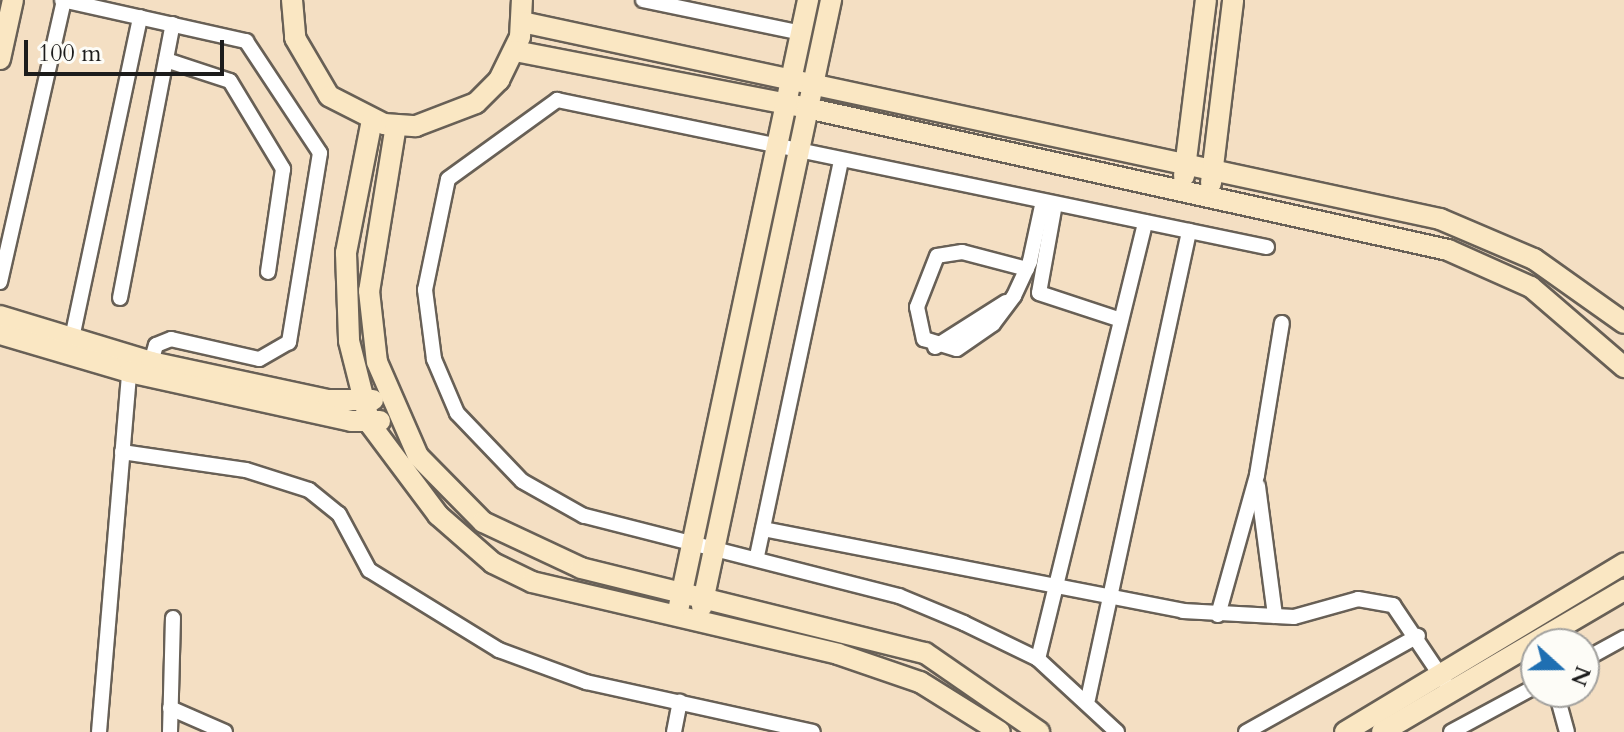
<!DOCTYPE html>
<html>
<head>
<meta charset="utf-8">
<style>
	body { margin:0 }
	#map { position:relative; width:1624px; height:732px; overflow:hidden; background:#f4dfc3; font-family:Cardo,serif }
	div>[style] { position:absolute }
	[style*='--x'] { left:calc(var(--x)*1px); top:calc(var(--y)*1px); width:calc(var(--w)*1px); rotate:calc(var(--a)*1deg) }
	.roads { filter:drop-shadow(2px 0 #686056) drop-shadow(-2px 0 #686056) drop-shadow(0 2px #686056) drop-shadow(0 -2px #686056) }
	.street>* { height:14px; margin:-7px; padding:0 7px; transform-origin:7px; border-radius:7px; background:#fff }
	.secondary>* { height:20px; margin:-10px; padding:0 10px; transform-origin:10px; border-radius:10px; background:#fae7c3 }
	span { translate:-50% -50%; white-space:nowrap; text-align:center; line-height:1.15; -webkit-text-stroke:6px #fdfcf7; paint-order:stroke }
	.north { position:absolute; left:1520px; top:628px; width:80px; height:80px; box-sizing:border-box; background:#fdfcf7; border:2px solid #a3a29f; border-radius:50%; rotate:111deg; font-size:22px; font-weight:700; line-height:32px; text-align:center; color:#1c1c1c }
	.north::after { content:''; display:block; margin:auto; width:28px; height:36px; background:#1f6fb2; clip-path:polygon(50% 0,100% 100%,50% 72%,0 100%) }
	.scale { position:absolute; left:24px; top:40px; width:200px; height:36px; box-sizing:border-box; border:4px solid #1c1c1c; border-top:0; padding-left:10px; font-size:24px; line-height:28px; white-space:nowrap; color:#1c1c1c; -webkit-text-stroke:6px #fdfcf7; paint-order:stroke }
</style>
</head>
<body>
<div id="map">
	<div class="roads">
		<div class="street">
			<i style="--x:62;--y:0;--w:189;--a:12.6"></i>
			<i style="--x:246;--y:41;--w:134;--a:56.5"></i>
			<i style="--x:320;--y:153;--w:192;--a:99.3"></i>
			<i style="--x:289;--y:342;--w:34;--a:150"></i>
			<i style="--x:259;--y:359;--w:90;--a:-167.2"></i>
			<i style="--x:171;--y:339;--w:16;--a:158"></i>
			<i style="--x:156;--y:345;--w:18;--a:106"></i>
			<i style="--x:643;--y:0;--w:162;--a:11.7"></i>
			<i style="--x:166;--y:60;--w:67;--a:18.2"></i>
			<i style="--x:230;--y:81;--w:103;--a:58.9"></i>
			<i style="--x:283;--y:169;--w:104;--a:98.3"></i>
			<i style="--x:1055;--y:204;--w:90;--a:100.2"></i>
			<i style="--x:1039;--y:293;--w:86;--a:18.2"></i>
			<i style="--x:1027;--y:269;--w:67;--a:-165.3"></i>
			<i style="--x:962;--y:252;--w:25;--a:171"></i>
			<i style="--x:937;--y:256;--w:55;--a:111.4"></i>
			<i style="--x:917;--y:307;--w:33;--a:78"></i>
			<i style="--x:924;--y:339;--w:34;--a:17"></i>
			<i style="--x:957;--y:349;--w:44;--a:-34.8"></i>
			<i style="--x:993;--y:324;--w:35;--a:-53"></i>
			<i style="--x:1014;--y:296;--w:38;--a:-65"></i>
			<i style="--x:1030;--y:261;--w:61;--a:-77.8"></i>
			<i style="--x:0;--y:282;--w:289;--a:-77.2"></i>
			<i style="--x:120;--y:298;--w:279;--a:-79.1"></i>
			<i style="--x:72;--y:338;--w:328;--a:-78"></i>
			<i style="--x:935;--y:347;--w:84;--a:-32.4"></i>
			<i style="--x:122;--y:452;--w:125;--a:8.3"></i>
			<i style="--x:246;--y:470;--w:66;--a:17.6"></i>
			<i style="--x:309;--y:490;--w:38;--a:39"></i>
			<i style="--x:339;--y:514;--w:64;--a:61.8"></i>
			<i style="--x:369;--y:570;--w:153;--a:31.6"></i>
			<i style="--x:499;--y:650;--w:93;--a:20.2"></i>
			<i style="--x:586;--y:682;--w:232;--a:12.4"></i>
			<i style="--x:1258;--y:486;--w:131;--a:82.5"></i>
			<i style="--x:763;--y:529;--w:428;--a:11"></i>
			<i style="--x:1183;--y:611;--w:111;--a:3.1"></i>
			<i style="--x:1294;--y:617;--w:66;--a:-15.7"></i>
			<i style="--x:1358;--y:599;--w:36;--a:10"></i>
			<i style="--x:1393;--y:605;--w:93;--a:56"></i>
			<i style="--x:757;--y:556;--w:405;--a:-78"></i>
			<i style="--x:1218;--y:615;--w:145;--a:-74.4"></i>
			<i style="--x:1257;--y:475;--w:154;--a:-80.7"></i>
			<i style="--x:1038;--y:659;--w:450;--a:-76.2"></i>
			<i style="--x:1584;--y:660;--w:46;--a:-28.8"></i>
			<i style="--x:1556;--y:692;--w:41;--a:74.6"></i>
			<i style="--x:1088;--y:699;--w:479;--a:-77.8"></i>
			<i style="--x:170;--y:708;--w:60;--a:23.6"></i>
			<i style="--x:99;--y:732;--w:361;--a:-85.2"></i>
			<i style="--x:170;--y:732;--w:114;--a:-88.5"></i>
			<i style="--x:674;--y:732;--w:31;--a:-79"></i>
			<i style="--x:1117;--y:732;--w:108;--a:-137.3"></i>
			<i style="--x:1038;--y:659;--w:82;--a:-154.1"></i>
			<i style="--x:964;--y:623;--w:70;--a:-157.4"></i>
			<i style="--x:899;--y:596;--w:325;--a:-165.7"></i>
			<i style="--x:584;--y:516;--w:71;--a:-150.6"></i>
			<i style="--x:522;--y:481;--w:94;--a:-133.7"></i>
			<i style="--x:457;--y:413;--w:59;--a:-113.1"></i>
			<i style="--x:434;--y:359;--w:70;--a:-97.4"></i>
			<i style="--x:425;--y:290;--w:113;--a:-78.3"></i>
			<i style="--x:448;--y:179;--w:135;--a:-35.9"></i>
			<i style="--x:557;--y:100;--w:725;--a:11.7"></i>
			<i style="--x:1246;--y:732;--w:197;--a:-29.2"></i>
			<i style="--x:1451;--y:732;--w:97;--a:-28.4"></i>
		</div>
		<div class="secondary">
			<i style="--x:292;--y:0;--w:38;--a:85"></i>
			<i style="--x:295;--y:38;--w:67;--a:59.6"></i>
			<i style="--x:329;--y:96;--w:62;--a:27"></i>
			<i style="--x:384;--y:124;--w:32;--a:4"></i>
			<i style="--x:416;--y:126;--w:64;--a:-21"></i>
			<i style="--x:476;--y:103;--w:33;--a:-45"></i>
			<i style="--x:499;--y:80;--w:48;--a:-64"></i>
			<i style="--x:520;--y:37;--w:37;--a:-87"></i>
			<i style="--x:522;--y:22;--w:939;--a:12.11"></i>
			<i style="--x:1440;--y:219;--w:102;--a:23.1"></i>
			<i style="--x:1534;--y:259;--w:110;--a:35.4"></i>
			<i style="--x:515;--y:51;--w:298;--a:11"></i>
			<i style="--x:807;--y:108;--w:657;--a:12.49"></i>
			<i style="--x:1448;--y:250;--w:91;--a:24"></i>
			<i style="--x:1531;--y:287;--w:123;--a:40.7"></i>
			<i style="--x:0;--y:59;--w:60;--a:-77.6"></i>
			<i style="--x:372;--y:120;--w:136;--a:101.1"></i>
			<i style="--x:346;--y:253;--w:88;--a:88"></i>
			<i style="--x:349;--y:341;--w:86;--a:75.8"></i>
			<i style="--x:370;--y:424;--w:114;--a:53.2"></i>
			<i style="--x:438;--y:515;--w:73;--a:41.1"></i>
			<i style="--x:493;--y:563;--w:43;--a:26"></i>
			<i style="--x:532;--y:582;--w:314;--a:13.2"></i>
			<i style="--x:838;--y:654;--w:87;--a:18.9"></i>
			<i style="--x:920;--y:682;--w:94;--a:32"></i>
			<i style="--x:396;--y:125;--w:168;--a:99.2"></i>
			<i style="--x:369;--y:291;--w:71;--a:83.6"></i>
			<i style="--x:377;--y:362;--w:103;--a:66.4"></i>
			<i style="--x:418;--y:456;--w:93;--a:45.4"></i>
			<i style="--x:483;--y:522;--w:108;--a:25.1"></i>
			<i style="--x:581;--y:568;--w:354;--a:13.9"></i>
			<i style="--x:925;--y:653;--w:139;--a:34.7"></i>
			<i style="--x:1184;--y:176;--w:177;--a:-82.9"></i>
			<i style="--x:1211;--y:183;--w:184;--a:-83.1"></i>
			<i style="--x:0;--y:316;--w:158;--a:16.9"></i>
			<i style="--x:151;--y:362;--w:181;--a:12.1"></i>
			<i style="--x:328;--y:400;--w:45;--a:0"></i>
			<i style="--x:0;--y:334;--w:134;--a:16.4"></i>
			<i style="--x:129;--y:372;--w:227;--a:12.4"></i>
			<i style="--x:351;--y:421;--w:29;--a:0"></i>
			<i style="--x:679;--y:606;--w:620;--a:-77.98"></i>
			<i style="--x:702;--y:606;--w:620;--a:-77.98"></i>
			<i style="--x:1345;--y:732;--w:326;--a:-31.1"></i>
			<i style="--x:1382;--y:732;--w:281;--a:-30.4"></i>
		</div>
	</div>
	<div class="north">N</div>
	<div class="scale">100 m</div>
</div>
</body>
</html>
